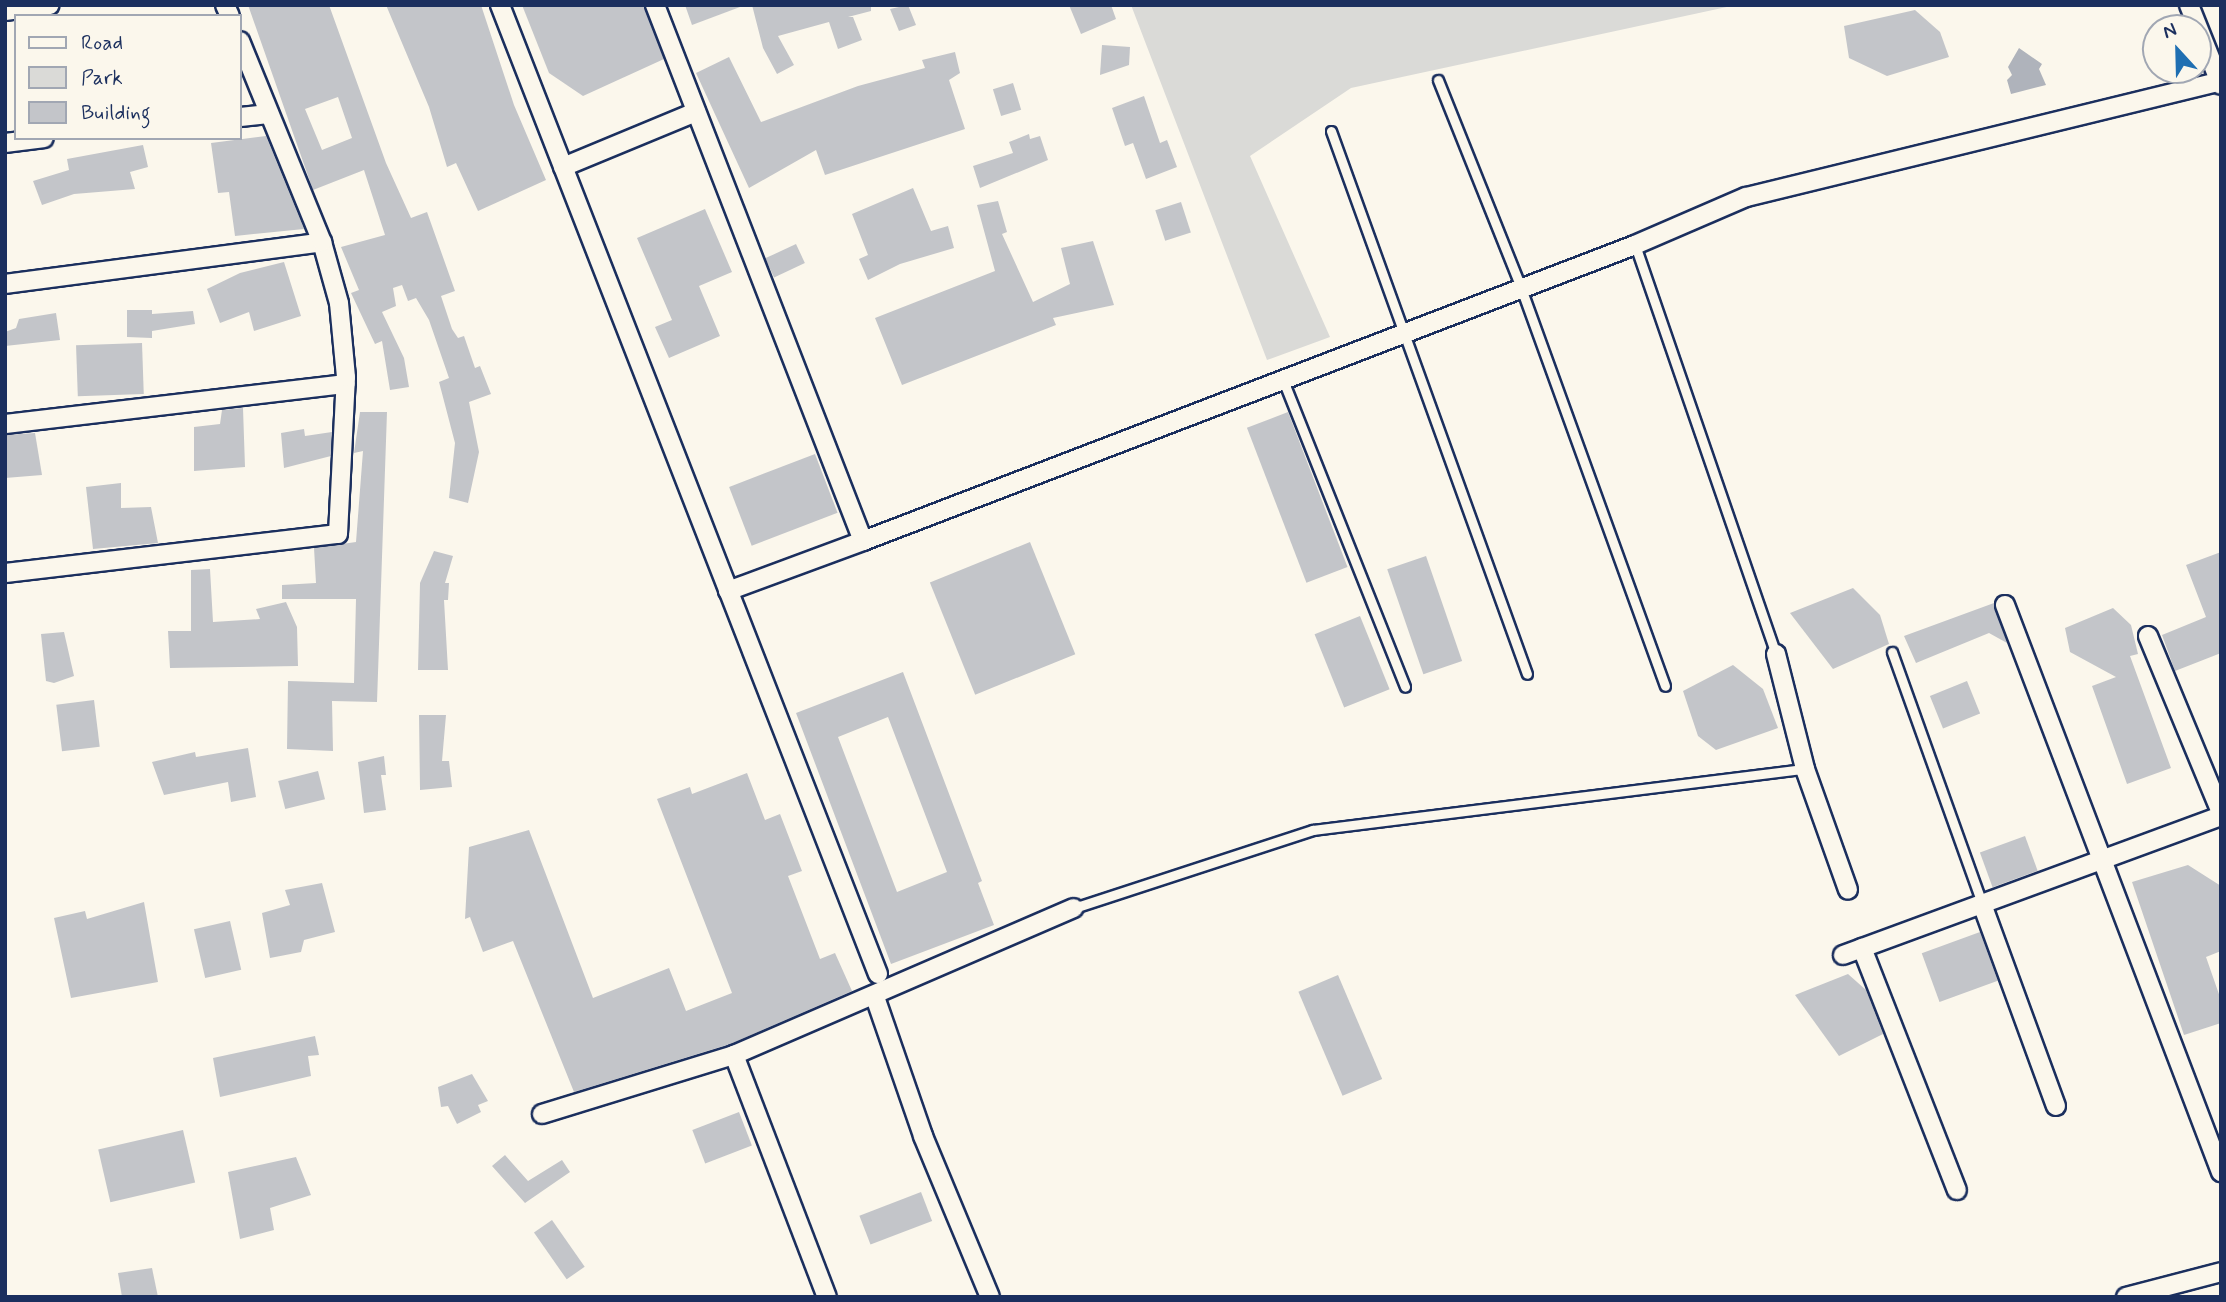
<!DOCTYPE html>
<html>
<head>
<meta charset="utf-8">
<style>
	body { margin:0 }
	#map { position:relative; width:2226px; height:1302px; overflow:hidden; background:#fbf7ec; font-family:Mynerve,sans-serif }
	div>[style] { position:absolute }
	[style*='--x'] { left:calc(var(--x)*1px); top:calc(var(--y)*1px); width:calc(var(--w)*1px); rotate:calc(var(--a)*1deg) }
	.green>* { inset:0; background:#dadad7 }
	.water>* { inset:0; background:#afb3bb }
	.building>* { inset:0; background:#c3c5c9; transform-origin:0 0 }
	.roads { filter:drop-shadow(2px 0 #1b2f5e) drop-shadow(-2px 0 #1b2f5e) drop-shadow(0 2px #1b2f5e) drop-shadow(0 -2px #1b2f5e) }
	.service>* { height:9px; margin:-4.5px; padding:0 4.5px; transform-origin:4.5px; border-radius:4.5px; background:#fbf7ec }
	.minor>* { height:18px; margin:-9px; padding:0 9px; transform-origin:9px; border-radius:9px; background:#fbf7ec }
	span { translate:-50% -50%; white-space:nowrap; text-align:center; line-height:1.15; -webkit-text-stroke:6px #fbf7ec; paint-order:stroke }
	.frame { position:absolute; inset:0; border:7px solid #1b2f5e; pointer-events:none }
	.legend { position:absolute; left:14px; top:14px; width:228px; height:126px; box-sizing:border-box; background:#fbf7ec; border:2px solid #a1a7b3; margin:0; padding:9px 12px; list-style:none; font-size:21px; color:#1b2f5e }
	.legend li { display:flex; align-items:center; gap:14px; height:35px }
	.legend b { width:35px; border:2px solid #a1a7b3 }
	.north { position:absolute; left:2142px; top:14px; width:70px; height:70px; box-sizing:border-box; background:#fbf7ec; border:2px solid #a1a7b3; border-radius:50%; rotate:338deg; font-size:19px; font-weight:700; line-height:28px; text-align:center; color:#1b2f5e }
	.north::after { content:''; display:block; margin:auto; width:24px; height:32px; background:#1f6fb2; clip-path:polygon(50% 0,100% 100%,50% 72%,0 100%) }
</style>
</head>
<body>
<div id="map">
	<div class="green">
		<i style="clip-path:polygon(1131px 5px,1736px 5px,1351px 88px,1250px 156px,1330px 337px,1267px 360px)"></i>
	</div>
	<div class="water">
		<i style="clip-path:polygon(2019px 48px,2042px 64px,2039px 69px,2046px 85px,2011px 94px,2007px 80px,2012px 75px,2008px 67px)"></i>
	</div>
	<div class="building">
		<i style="clip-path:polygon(evenodd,248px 5px,329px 5px,386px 163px,411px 218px,427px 212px,455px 291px,441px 296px,452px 329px,458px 338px,464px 336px,475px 368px,480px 366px,491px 394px,469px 402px,479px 452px,468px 503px,449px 498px,455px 443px,439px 382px,449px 378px,429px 320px,416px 298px,408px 301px,402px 285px,393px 288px,396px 306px,382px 312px,404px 358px,409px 387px,390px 390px,382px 341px,375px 344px,351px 293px,359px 290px,341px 247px,385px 235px,364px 170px,313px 190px,248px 5px,338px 97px,352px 138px,322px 150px,305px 109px,338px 97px)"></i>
		<i style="clip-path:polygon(386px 5px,481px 5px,514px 105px,546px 180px,478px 211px,456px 163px,447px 167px,429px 107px)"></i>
		<i style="clip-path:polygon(522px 5px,644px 5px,664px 59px,583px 96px,549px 73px)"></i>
		<i style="clip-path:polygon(685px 5px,739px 5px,740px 7px,692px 25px)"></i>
		<i style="clip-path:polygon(752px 5px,871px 5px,871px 11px,848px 17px,853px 17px,862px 40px,838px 49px,829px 22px,778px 36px,794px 65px,777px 74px,763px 48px)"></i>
		<i style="clip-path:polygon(908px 5px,916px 25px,899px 31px,890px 9px)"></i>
		<i style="clip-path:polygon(1069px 5px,1111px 5px,1116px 19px,1081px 34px)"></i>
		<i style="clip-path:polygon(1915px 10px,1940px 32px,1949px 57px,1887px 76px,1849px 58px,1844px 26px)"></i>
		<i style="clip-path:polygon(1102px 45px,1130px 47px,1129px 65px,1100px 75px)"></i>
		<i style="clip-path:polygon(955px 52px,960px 73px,949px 80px,965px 129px,825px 175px,816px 150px,749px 188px,696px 73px,729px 57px,761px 122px,858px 86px,925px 68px,922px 60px)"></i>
		<i style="left:1013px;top:83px;width:28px;height:21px;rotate:73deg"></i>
		<i style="clip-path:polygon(1144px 96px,1160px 143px,1167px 140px,1177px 167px,1146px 179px,1133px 143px,1125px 146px,1112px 108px)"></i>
		<i style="clip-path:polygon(1029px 134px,1030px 139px,1040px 136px,1048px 160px,980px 188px,973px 166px,1013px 153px,1009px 142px)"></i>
		<i style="clip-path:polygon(266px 136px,304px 229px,235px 236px,229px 192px,218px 193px,211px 143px)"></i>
		<i style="clip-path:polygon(143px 145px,148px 167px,130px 172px,135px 189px,74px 194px,42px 205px,33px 181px,69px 170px,67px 159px)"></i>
		<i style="clip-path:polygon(913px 188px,931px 231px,948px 226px,954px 248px,900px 264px,868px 280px,859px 259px,868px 255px,852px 214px)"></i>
		<i style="clip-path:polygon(998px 201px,1007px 232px,1002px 234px,1033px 302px,1070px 284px,1061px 248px,1093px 241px,1114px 305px,1053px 318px,1056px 325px,902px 385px,875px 318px,995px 271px,977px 205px)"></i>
		<i style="left:1181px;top:202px;width:32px;height:27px;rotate:72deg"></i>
		<i style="clip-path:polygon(705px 209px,732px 272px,699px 286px,720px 336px,669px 358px,655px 327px,672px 320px,637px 238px)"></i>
		<i style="left:796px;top:244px;width:21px;height:34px;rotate:65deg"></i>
		<i style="clip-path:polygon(284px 262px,301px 316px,254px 331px,249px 312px,220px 323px,207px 289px,240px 273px)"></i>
		<i style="clip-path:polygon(127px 310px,152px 310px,152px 314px,193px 311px,195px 324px,152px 331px,152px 338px,127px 337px)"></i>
		<i style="clip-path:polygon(56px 313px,60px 340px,5px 346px,5px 332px,16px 328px,19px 319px)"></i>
		<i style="left:142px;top:343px;width:51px;height:66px;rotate:88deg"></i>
		<i style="clip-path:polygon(243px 408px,245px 467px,194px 471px,194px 427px,220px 424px,222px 410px)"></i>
		<i style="clip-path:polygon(360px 412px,387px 412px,377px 702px,332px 701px,333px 751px,287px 749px,288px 681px,354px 683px,356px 599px,282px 599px,282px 585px,316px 583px,314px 548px,356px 542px,363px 451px,354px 453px)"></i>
		<i style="left:1288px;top:412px;width:166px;height:44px;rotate:69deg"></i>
		<i style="clip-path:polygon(304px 429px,305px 436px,332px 432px,331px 456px,284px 468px,281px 433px)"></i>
		<i style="clip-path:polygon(35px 433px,42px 475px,5px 478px,5px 435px)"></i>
		<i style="left:815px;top:454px;width:63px;height:92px;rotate:69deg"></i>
		<i style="clip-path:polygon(121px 483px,121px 508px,151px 507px,158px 543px,93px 549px,86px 487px)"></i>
		<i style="left:1030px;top:542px;width:121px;height:108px;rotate:68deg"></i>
		<i style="clip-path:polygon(434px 551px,453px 556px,445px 583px,449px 583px,448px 600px,444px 600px,448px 670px,418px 670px,420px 583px)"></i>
		<i style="clip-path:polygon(2221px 552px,2221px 653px,2175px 671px,2162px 635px,2206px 617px,2186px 565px)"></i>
		<i style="left:1426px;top:556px;width:111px;height:41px;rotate:71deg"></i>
		<i style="clip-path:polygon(210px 569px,213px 622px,260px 619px,256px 609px,286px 602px,297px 627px,298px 666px,170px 668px,168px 631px,191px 631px,191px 570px)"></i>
		<i style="clip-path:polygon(1853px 588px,1880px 615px,1889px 644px,1833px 669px,1790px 613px)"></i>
		<i style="clip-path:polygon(1994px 603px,2007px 643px,1989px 633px,1916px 663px,1904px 636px)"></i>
		<i style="clip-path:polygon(2113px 608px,2131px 625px,2138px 654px,2130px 656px,2171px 768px,2127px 784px,2092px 686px,2116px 677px,2070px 652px,2065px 628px)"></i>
		<i style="left:1360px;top:616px;width:79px;height:49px;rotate:68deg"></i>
		<i style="clip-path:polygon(64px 632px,74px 676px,54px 683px,46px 681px,41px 634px)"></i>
		<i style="clip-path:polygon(1733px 665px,1763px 689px,1778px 728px,1716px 750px,1698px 736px,1683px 691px)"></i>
		<i style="clip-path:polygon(evenodd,903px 672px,982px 881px,978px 883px,994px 925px,891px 964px,796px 713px,903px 672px,888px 717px,947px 872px,897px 892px,838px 737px,888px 717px)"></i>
		<i style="left:1967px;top:681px;width:35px;height:40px;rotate:68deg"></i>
		<i style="left:94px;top:700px;width:47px;height:38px;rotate:83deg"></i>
		<i style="clip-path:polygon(419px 715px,446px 715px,442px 761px,449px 761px,452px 787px,420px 790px)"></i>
		<i style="clip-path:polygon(248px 748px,256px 797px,231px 802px,228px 782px,164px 795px,152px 762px,195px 752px,196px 757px)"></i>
		<i style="clip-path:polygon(384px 756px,386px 775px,381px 775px,386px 810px,364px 813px,358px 762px)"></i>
		<i style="left:318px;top:771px;width:29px;height:41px;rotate:76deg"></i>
		<i style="clip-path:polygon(747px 773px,765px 820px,780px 814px,802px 871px,788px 876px,820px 959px,835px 953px,852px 991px,730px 1044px,574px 1092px,513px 941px,483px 952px,470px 917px,465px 919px,469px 847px,529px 830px,593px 998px,669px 968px,686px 1011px,732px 993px,657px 799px,690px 787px,692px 794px)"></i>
		<i style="left:2025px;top:836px;width:37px;height:48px;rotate:70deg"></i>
		<i style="clip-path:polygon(2188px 865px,2221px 886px,2221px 951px,2206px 957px,2221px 1000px,2221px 1023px,2184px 1035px,2132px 882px)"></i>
		<i style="clip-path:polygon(322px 883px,335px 932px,304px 940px,301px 952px,270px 958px,262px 913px,290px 905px,285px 890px)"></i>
		<i style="clip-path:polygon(144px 902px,158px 982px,71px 998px,54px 918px,85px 911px,87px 919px)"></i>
		<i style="left:230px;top:921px;width:50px;height:37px;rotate:77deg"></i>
		<i style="left:1980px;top:932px;width:52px;height:62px;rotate:70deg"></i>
		<i style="clip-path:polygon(1848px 974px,1866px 990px,1883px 1034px,1839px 1056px,1795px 995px)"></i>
		<i style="left:1338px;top:975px;width:113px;height:43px;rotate:67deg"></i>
		<i style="clip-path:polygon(315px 1036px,319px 1055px,308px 1056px,311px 1076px,220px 1097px,213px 1058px)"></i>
		<i style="clip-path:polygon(472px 1074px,488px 1101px,478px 1105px,481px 1112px,457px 1124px,448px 1106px,441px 1107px,438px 1087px)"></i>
		<i style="left:739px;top:1112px;width:36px;height:50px;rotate:69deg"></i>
		<i style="left:183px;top:1130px;width:54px;height:87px;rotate:77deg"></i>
		<i style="clip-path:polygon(505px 1155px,528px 1181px,562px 1160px,570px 1172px,525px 1203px,492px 1166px)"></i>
		<i style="clip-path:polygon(296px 1157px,311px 1195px,270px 1208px,274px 1230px,240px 1239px,228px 1172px)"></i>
		<i style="left:921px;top:1192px;width:31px;height:66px;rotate:69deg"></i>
		<i style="left:552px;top:1220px;width:57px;height:22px;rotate:55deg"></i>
		<i style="clip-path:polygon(152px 1268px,158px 1297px,122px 1297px,118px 1273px)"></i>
	</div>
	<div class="roads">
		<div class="service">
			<i style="--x:1438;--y:80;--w:224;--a:68.2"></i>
			<i style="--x:1521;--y:288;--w:423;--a:70.1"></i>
			<i style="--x:1331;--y:131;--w:577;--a:70.15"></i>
			<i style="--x:1635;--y:245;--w:433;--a:71"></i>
			<i style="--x:1283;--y:380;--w:330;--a:68.3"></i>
			<i style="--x:1892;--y:652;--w:268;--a:70.3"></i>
			<i style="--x:1074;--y:908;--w:251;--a:-18.1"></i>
			<i style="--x:1313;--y:830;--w:496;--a:-7.1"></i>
		</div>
		<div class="minor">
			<i style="--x:225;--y:5;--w:12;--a:66"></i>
			<i style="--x:500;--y:5;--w:1040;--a:68.69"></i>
			<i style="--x:655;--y:5;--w:575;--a:68.79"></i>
			<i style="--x:863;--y:541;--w:144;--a:159.7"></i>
			<i style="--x:2189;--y:5;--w:86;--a:68.2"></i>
			<i style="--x:5;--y:11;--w:45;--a:-7.6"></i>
			<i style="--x:240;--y:117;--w:29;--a:-6"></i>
			<i style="--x:5;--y:143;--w:39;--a:-7"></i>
			<i style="--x:563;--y:167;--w:144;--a:-22.5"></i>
			<i style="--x:5;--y:284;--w:320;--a:-7.5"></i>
			<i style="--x:5;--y:424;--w:343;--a:-6.7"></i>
			<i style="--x:863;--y:541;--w:827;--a:-20.98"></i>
			<i style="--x:1635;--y:245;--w:121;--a:-23.4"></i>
			<i style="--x:1746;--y:197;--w:489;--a:-13.7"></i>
			<i style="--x:5;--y:573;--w:335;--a:-6.7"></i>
			<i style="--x:338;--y:534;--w:157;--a:-87.1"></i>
			<i style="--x:346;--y:377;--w:74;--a:-95.4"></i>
			<i style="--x:339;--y:303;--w:63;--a:-105.6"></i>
			<i style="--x:322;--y:242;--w:217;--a:-112.2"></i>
			<i style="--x:2005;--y:605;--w:607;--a:69.15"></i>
			<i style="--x:2148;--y:636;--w:191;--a:67.5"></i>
			<i style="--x:1776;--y:654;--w:119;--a:75.8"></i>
			<i style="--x:1805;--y:769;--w:128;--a:70.4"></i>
			<i style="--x:1982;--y:904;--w:215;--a:69.9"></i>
			<i style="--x:1862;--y:948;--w:260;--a:68.6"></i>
			<i style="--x:1843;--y:955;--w:403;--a:-20.2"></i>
			<i style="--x:875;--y:997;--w:147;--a:70.9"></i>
			<i style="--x:923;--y:1136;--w:174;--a:67.4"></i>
			<i style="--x:734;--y:1055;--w:259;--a:69"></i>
			<i style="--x:542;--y:1114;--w:201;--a:-17.1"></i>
			<i style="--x:734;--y:1055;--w:370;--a:-23.4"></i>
			<i style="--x:2126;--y:1297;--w:98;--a:-14.7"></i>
		</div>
	</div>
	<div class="frame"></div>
	<ul class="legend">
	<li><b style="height:9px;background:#fbf7ec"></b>Road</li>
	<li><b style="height:19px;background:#dadad7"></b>Park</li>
	<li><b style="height:19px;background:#c3c5c9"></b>Building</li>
	</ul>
	<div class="north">N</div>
</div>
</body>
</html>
